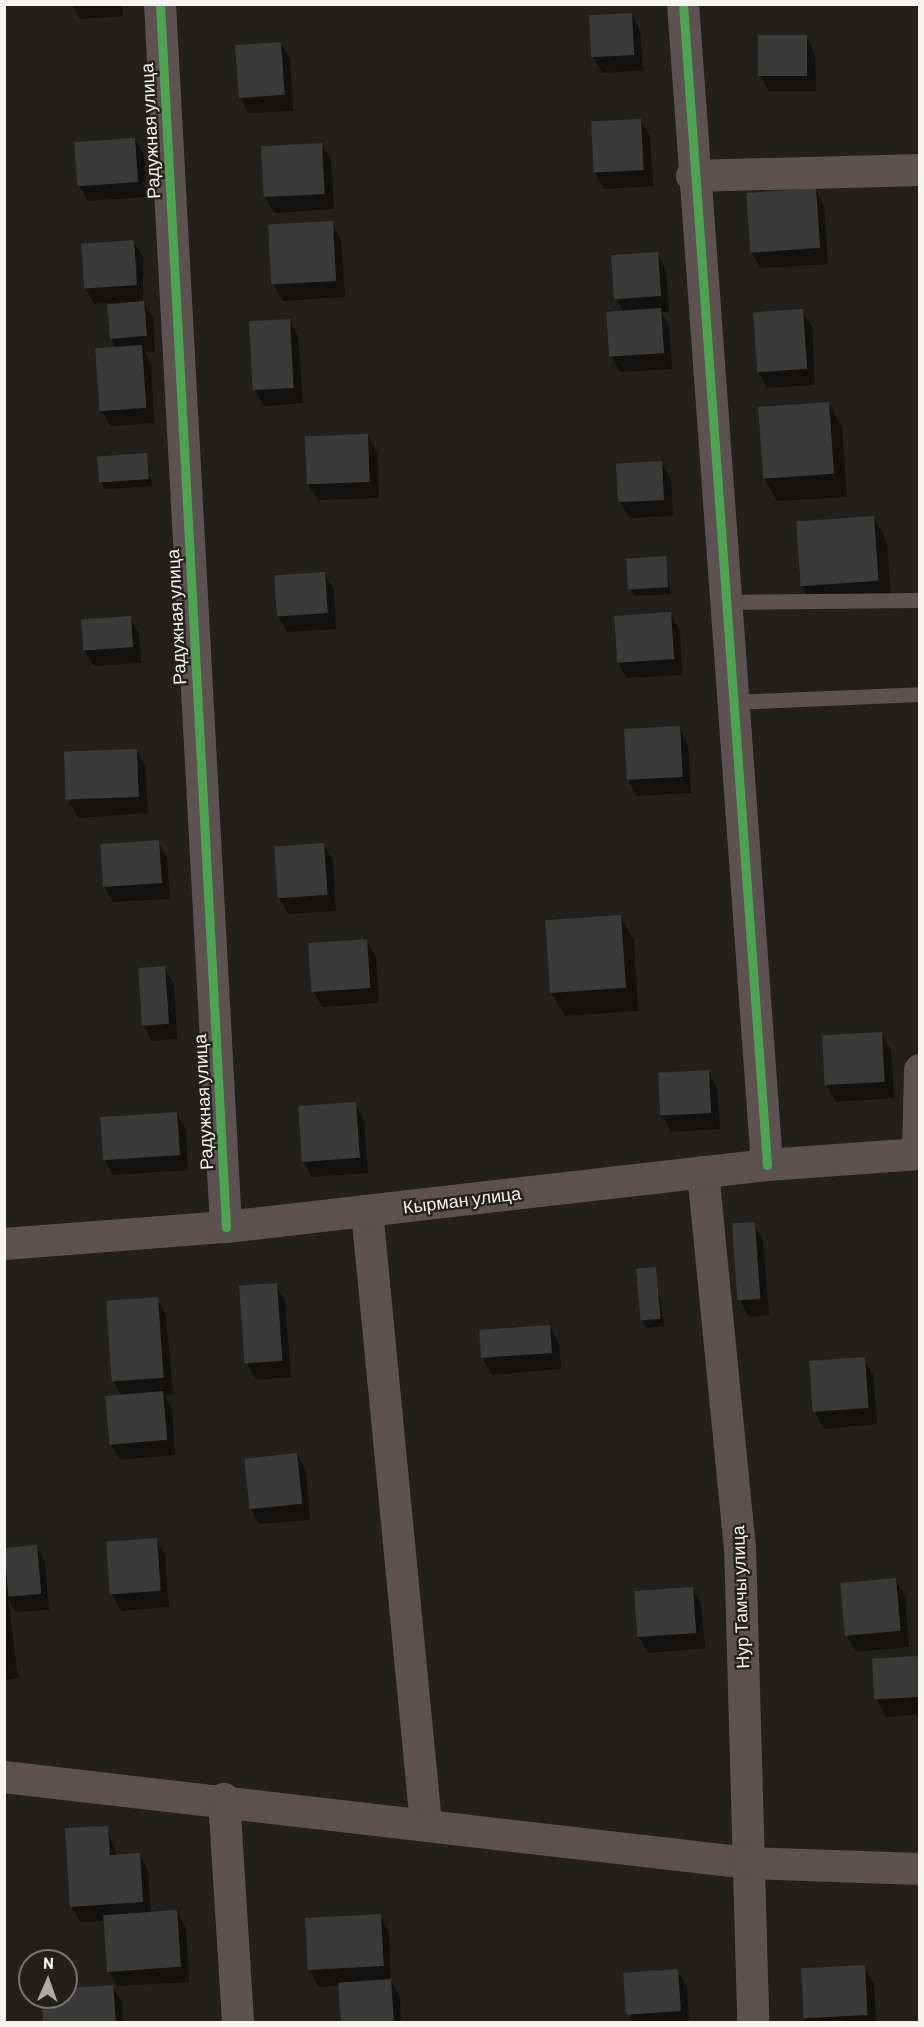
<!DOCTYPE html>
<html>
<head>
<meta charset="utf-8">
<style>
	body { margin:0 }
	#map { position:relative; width:924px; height:2027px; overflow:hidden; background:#22201d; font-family:Barlow,sans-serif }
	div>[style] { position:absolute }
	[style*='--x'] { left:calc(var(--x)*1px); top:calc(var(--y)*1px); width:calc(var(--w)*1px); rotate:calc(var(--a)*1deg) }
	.shadow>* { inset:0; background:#0007 }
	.building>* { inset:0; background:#3b3a3a; transform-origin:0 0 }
	.lane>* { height:15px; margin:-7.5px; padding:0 7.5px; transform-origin:7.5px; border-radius:7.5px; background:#5d5251 }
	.street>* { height:32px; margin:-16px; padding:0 16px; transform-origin:16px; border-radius:16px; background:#5d5251 }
	.cycleway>* { height:9px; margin:-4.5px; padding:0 4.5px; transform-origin:4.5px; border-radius:4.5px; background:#4ca352 }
	span { translate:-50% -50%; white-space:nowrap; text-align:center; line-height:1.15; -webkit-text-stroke:4.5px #23201c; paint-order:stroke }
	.street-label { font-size:18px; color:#f6f4f1 }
	.frame { position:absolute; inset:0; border:6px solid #f6f4f1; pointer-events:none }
	.north { position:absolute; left:18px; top:1949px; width:60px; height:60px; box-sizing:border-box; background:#23201c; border:2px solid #777571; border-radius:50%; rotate:2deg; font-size:16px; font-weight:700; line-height:24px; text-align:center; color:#f6f4f1 }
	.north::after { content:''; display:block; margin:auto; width:21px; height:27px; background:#acaaa7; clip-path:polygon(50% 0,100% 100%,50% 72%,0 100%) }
</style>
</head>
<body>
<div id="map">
	<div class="shadow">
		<i style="clip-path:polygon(72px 4px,122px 4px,123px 16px,80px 19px)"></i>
		<i style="clip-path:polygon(245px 4px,269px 4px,246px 6px)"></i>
		<i style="clip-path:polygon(631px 14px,640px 30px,643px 70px,603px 73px,593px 57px)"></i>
		<i style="clip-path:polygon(806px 37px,815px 53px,816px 91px,769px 91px,760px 75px)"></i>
		<i style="clip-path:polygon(281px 43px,290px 59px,293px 111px,249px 113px,240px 97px)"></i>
		<i style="clip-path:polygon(640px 120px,650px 136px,653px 186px,604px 189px,595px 173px,592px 123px)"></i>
		<i style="clip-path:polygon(135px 139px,144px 155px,146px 197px,88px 201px,79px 185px)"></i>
		<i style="clip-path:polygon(321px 144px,331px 160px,334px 209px,275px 213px,265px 197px)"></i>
		<i style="clip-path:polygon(815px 189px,824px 206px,828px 264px,761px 268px,751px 252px)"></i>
		<i style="clip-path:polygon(332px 223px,341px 239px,345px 297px,283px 301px,274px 285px)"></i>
		<i style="clip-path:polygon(133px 241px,143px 257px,143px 301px,153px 318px,155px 352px,144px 352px,151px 363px,154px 423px,110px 426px,101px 410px,97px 350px,117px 349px,111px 338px,109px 303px,94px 304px,85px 288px)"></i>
		<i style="clip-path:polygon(657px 254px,666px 270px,669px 312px,661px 312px,669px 326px,672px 369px,620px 372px,611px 356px,624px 312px,616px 298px)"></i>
		<i style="clip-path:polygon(802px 311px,812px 327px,815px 385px,767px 388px,758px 372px,754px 314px)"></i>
		<i style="clip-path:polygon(289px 320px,298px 336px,303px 403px,264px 406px,255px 390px)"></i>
		<i style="clip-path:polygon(829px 404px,842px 427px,847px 497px,777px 501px,764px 478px)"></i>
		<i style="clip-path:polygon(368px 436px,377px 452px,379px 498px,318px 500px,308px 484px)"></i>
		<i style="clip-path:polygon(146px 455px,152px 486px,105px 489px,100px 481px)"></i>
		<i style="clip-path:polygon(661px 463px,671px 479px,673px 516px,630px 518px,620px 502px)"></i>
		<i style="clip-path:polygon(874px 518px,887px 541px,891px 604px,815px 609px,801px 585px)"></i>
		<i style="clip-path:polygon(665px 557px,671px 594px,634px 596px,630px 589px)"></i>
		<i style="clip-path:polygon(324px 573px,334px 590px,336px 629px,287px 632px,278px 616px)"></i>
		<i style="clip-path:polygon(670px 614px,680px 630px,682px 675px,627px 678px,618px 662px)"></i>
		<i style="clip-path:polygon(130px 618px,139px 634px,141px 663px,94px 666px,84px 650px)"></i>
		<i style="clip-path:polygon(679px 728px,688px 744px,691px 793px,637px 796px,628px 780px)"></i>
		<i style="clip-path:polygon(136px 750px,145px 766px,148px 813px,78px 818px,69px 802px)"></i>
		<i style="clip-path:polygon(158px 841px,167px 858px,170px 899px,113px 902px,104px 886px)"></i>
		<i style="clip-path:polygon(323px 844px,333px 860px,336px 911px,288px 914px,279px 898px)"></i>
		<i style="clip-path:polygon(620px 916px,634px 940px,638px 1011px,565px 1016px,551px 992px)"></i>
		<i style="clip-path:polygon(366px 941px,376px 957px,379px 1003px,322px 1007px,313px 991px)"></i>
		<i style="clip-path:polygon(164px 968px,174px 984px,177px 1039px,152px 1041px,143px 1025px)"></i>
		<i style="clip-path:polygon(881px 1034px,891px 1050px,894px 1098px,836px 1102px,827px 1086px)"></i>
		<i style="clip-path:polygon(708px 1071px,717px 1087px,720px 1129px,671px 1132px,662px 1116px)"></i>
		<i style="clip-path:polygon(355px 1104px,364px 1120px,368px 1173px,312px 1177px,303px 1161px)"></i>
		<i style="clip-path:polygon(177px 1114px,186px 1130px,188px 1170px,113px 1175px,104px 1159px)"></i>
		<i style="clip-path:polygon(754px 1224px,763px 1240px,769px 1315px,749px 1317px,740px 1300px)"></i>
		<i style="clip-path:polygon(655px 1268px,664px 1326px,647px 1328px,642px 1321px)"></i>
		<i style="clip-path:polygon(276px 1285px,285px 1301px,291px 1377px,256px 1380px,247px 1364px)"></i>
		<i style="clip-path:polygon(157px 1299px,166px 1315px,173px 1394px,164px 1395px,172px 1409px,175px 1455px,120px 1460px,111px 1444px,107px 1397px,122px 1396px,114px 1382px,107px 1303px)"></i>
		<i style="clip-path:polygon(549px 1326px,559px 1342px,561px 1369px,492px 1375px,483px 1359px)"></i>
		<i style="clip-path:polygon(864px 1359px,873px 1375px,877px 1424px,824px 1429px,815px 1413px)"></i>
		<i style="clip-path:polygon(297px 1454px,306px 1470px,310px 1520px,259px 1524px,250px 1508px,245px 1458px)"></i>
		<i style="clip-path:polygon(156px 1539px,165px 1555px,169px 1607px,122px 1611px,112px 1595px)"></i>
		<i style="clip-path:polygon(36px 1546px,45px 1562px,49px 1610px,16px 1612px,8px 1598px,18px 1678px,4px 1680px,4px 1549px)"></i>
		<i style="clip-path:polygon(896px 1580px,905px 1596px,909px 1647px,856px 1652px,847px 1636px)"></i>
		<i style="clip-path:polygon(692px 1588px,701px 1604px,705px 1648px,648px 1653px,639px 1637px)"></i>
		<i style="clip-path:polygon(917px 1658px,920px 1714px,886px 1717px,877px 1701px,873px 1662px)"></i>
		<i style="clip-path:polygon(107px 1828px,117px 1856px,139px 1854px,148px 1870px,151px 1913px,177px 1912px,186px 1928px,189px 1982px,117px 1986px,108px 1970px,104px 1921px,81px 1922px,71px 1906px)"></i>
		<i style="clip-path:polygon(380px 1916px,389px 1932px,391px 1982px,400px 1997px,401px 2022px,342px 2022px,340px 1985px,319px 1987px,310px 1971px)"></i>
		<i style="clip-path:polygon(864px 1967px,874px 1983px,876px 2022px,808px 2022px,805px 2019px)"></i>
		<i style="clip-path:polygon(677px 1970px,687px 1986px,689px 2022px,632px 2022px,625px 1973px)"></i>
		<i style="clip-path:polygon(112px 1986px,122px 2002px,123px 2022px,44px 2022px,43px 1997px,66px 1997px,66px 1989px)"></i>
	</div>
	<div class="building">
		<i style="left:632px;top:13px;width:42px;height:43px;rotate:87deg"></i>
		<i style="left:758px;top:35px;width:49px;height:41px"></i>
		<i style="left:281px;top:42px;width:53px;height:46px;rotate:86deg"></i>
		<i style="left:641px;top:119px;width:51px;height:50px;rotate:87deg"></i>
		<i style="left:135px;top:138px;width:44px;height:61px;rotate:86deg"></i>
		<i style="left:322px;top:143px;width:51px;height:61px;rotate:87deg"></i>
		<i style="left:816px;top:188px;width:60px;height:70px;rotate:86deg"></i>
		<i style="left:333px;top:221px;width:60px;height:65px;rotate:87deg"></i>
		<i style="left:134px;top:240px;width:45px;height:53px;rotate:86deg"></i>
		<i style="left:658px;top:252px;width:44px;height:47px;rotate:86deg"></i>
		<i style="left:144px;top:301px;width:35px;height:37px;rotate:85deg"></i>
		<i style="left:661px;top:308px;width:45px;height:55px;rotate:86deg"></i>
		<i style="left:803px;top:309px;width:60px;height:50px;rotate:86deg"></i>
		<i style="left:290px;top:319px;width:69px;height:41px;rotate:87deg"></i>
		<i style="left:142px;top:345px;width:63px;height:47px;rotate:86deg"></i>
		<i style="left:829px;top:402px;width:72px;height:71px;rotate:86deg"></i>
		<i style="left:368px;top:434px;width:48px;height:63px;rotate:88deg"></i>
		<i style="left:147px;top:453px;width:26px;height:50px;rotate:86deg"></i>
		<i style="left:662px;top:461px;width:39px;height:46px;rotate:87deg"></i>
		<i style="left:874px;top:516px;width:65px;height:78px;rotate:86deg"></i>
		<i style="left:666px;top:556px;width:31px;height:40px;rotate:86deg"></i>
		<i style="left:325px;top:572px;width:41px;height:51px;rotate:86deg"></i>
		<i style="left:671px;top:612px;width:47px;height:57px;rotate:86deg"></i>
		<i style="left:131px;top:616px;width:31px;height:50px;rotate:86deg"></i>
		<i style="left:680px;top:726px;width:51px;height:56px;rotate:87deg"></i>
		<i style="left:137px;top:749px;width:48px;height:73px;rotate:88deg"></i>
		<i style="left:159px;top:840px;width:43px;height:59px;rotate:86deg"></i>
		<i style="left:324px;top:843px;width:52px;height:50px;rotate:86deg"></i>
		<i style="left:621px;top:915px;width:73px;height:76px;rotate:86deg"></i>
		<i style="left:367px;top:939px;width:49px;height:59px;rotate:86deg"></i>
		<i style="left:165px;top:966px;width:58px;height:27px;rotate:86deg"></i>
		<i style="left:882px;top:1032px;width:50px;height:60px;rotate:87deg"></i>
		<i style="left:709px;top:1070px;width:43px;height:51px;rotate:87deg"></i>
		<i style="left:356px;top:1102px;width:56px;height:58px;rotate:86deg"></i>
		<i style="left:177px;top:1112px;width:43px;height:77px;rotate:86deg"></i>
		<i style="left:755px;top:1222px;width:77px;height:23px;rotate:86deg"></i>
		<i style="left:656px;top:1267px;width:52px;height:20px;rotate:85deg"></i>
		<i style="left:277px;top:1283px;width:78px;height:38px;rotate:86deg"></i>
		<i style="left:158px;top:1297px;width:81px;height:52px;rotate:86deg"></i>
		<i style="left:550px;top:1325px;width:28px;height:71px;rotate:86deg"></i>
		<i style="left:865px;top:1357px;width:51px;height:56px;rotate:86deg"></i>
		<i style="left:163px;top:1391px;width:49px;height:58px;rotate:85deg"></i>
		<i style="left:297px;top:1453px;width:51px;height:53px;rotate:84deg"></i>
		<i style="left:157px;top:1538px;width:53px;height:51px;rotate:86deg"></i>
		<i style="left:37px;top:1545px;width:49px;height:33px;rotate:85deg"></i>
		<i style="left:896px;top:1578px;width:53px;height:56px;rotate:85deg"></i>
		<i style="left:693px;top:1587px;width:46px;height:59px;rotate:86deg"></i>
		<i style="left:918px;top:1656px;width:41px;height:46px;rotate:87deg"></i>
		<i style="clip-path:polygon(108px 1826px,110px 1855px,140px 1853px,143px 1902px,70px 1907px,65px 1828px)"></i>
		<i style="left:177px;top:1910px;width:57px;height:74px;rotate:86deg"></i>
		<i style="left:381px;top:1914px;width:52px;height:76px;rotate:87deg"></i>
		<i style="left:865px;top:1965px;width:50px;height:64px;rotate:87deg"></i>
		<i style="left:678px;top:1969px;width:42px;height:55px;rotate:86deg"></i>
		<i style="left:391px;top:1979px;width:43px;height:53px;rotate:86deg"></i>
		<i style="clip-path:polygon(113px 1985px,116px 2022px,43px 2022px,41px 1997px,66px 1997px,66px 1988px)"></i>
	</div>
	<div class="lane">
		<i style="--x:725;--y:602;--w:195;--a:-0.6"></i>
		<i style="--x:732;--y:702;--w:188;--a:-2.4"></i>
	</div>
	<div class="street">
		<i style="--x:160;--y:4;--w:1225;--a:86.91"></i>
		<i style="--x:683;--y:4;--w:1164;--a:85.86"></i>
		<i style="--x:692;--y:176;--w:228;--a:-1.5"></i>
		<i style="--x:918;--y:1154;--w:84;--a:-88.6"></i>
		<i style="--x:703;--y:1172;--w:376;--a:84.4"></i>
		<i style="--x:740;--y:1546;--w:476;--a:88.4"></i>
		<i style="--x:367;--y:1211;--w:616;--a:84.5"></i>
		<i style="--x:4;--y:1244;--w:223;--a:-4.4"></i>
		<i style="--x:226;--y:1227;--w:545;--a:-6.54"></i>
		<i style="--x:767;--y:1165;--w:153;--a:-4.1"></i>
		<i style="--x:4;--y:1777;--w:748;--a:6.6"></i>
		<i style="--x:747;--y:1863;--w:173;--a:2"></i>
		<i style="--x:224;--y:1799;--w:223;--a:86.4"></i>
	</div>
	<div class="cycleway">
		<i style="--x:160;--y:4;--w:1225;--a:86.91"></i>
		<i style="--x:683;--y:4;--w:1164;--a:85.86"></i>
	</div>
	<div class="street-label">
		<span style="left:150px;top:131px;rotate:-93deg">Радужная улица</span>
		<span style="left:176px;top:617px;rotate:-93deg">Радужная улица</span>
		<span style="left:203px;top:1102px;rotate:-93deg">Радужная улица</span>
		<span style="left:462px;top:1200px;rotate:-7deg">Кырман улица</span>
		<span style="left:740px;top:1597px;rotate:-92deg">Нур Тамчы улица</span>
	</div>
	<div class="frame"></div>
	<div class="north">N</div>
</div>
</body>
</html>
